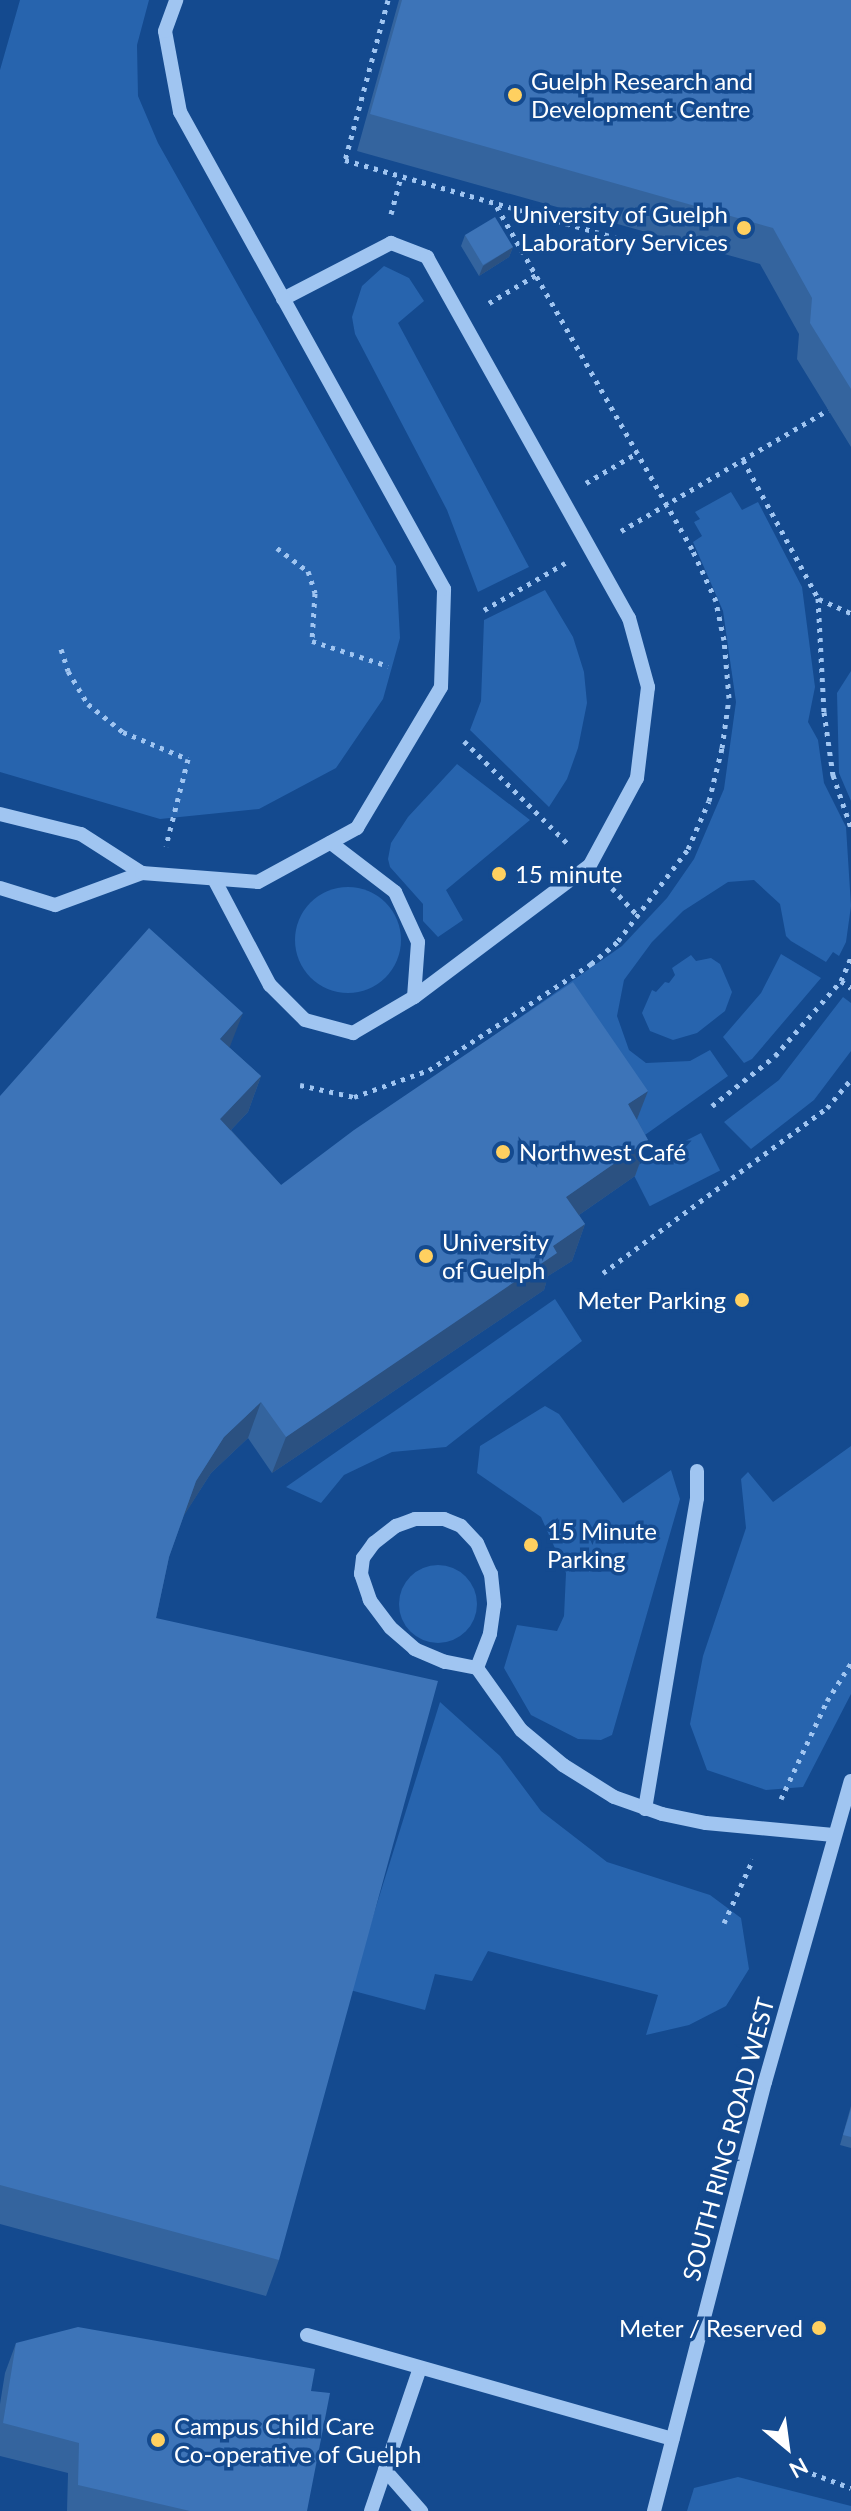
<!DOCTYPE html>
<html>
<head>
<meta charset="utf-8">
<style>
	body { margin:0 }
	#map { position:relative; width:851px; height:2511px; overflow:hidden; background:#144a8f; font-family:Lato,sans-serif }
	div>[style] { position:absolute }
	[style*='--x'] { left:calc(var(--x)*1px); top:calc(var(--y)*1px); width:calc(var(--w)*1px); rotate:calc(var(--a)*1deg) }
	.green>* { inset:0; background:#2764ae; transform-origin:0 0 }
	.round { border-radius:50% }
	.path>* { height:5px; margin-top:-2.5px; transform-origin:0; background:repeating-linear-gradient(90deg,#a0c5f1 0 4px,transparent 0 10px) }
	.minor>* { height:14px; margin:-7px; padding:0 7px; transform-origin:7px; border-radius:7px; background:#a0c5f1 }
	.wall>* { inset:0; background:#34649e }
	.shaded-wall>* { inset:0; background:#2b5181 }
	.building>* { inset:0; background:#3d74b8; transform-origin:0 0 }
	.dots>* { width:22px; height:22px; translate:-50% -50%; box-sizing:border-box; border:4px solid #144a8f; border-radius:50% }
	span { translate:-50% -50%; white-space:nowrap; text-align:center; line-height:1.15; -webkit-text-stroke:7px #144a8f; paint-order:stroke }
	.poi-label { font-size:24px; color:#fff }
	.left { translate:0 -50%; text-align:left }
	.right { translate:-100% -50%; text-align:right }
	.street-label { font-size:24px; color:#fff }
	.north { position:absolute; left:747px; top:2407px; width:80px; height:80px; -webkit-text-stroke:6px #144a8f; paint-order:stroke; rotate:151deg; font-size:22px; font-weight:700; line-height:32px; text-align:center; color:#fff }
	.north::after { content:''; display:block; margin:auto; width:28px; height:36px; background:#fff; clip-path:polygon(50% 0,100% 100%,50% 72%,0 100%) }
</style>
</head>
<body>
<div id="map">
	<div class="green">
		<i style="clip-path:polygon(20px 0,149px 0,137px 45px,138px 96px,158px 143px,396px 566px,400px 638px,383px 699px,336px 768px,259px 809px,160px 819px,0 772px,0 70px)"></i>
		<i style="clip-path:polygon(384px 266px,409px 278px,424px 301px,398px 323px,529px 567px,478px 592px,447px 510px,355px 334px,352px 317px,362px 286px)"></i>
		<i style="clip-path:polygon(731px 492px,742px 510px,758px 502px,802px 587px,815px 687px,808px 722px,818px 740px,824px 783px,846px 827px,851px 906px,846px 942px,839px 956px,833px 952px,826px 962px,791px 941px,786px 936px,780px 904px,754px 880px,728px 882px,683px 911px,652px 942px,624px 980px,617px 1016px,629px 1050px,646px 1063px,690px 1061px,710px 1050px,728px 1076px,621px 1152px,342px 1142px,622px 946px,667px 898px,694px 859px,724px 789px,736px 702px,723px 611px,693px 542px,702px 536px,694px 522px,700px 519px,695px 512px)"></i>
		<i style="clip-path:polygon(545px 590px,573px 637px,584px 672px,587px 703px,578px 748px,567px 779px,549px 807px,470px 730px,481px 701px,484px 620px)"></i>
		<i style="clip-path:polygon(851px 671px,851px 801px,839px 773px,837px 693px)"></i>
		<i style="clip-path:polygon(457px 764px,530px 820px,446px 890px,463px 920px,438px 937px,423px 921px,423px 904px,390px 867px,388px 859px,391px 843px,408px 817px)"></i>
		<i class="round" style="left:295px;top:887px;width:106px;height:106px"></i>
		<i style="clip-path:polygon(781px 954px,821px 978px,752px 1059px,744px 1063px,723px 1037px,761px 993px)"></i>
		<i style="clip-path:polygon(691px 955px,696px 961px,711px 958px,720px 964px,732px 992px,725px 1011px,697px 1033px,673px 1040px,650px 1031px,642px 1013px,652px 990px,656px 992px,665px 982px,669px 983px,675px 975px,672px 968px)"></i>
		<i style="clip-path:polygon(843px 997px,851px 1003px,851px 1051px,814px 1100px,751px 1149px,724px 1122px,779px 1080px)"></i>
		<i style="left:701px;top:1133px;width:42px;height:79px;rotate:63deg"></i>
		<i style="clip-path:polygon(555px 1299px,582px 1341px,446px 1447px,392px 1452px,344px 1475px,321px 1503px,286px 1487px)"></i>
		<i style="clip-path:polygon(545px 1406px,559px 1414px,623px 1503px,671px 1470px,680px 1499px,612px 1735px,601px 1740px,578px 1739px,531px 1715px,504px 1668px,517px 1625px,557px 1631px,564px 1616px,566px 1573px,541px 1517px,477px 1473px,480px 1446px)"></i>
		<i style="clip-path:polygon(851px 1446px,851px 1694px,803px 1787px,766px 1790px,707px 1770px,690px 1724px,703px 1656px,746px 1528px,741px 1479px,748px 1472px,773px 1502px)"></i>
		<i class="round" style="left:399px;top:1565px;width:78px;height:78px"></i>
		<i style="clip-path:polygon(440px 1702px,500px 1756px,541px 1811px,607px 1862px,710px 1895px,741px 1918px,749px 1969px,726px 2006px,689px 2025px,646px 2035px,658px 1995px,488px 1951px,472px 1981px,435px 1974px,425px 2010px,350px 1990px)"></i>
		<i style="clip-path:polygon(738px 2477px,851px 2506px,851px 2511px,687px 2511px,694px 2488px)"></i>
	</div>
	<div class="path">
		<i style="--x:388;--y:0;--w:166;--a:105"></i>
		<i style="--x:345;--y:160;--w:287;--a:16"></i>
		<i style="--x:391;--y:214;--w:39;--a:-75"></i>
		<i style="--x:489;--y:303;--w:55;--a:-30.8"></i>
		<i style="--x:743;--y:460;--w:157;--a:61.5"></i>
		<i style="--x:818;--y:598;--w:114;--a:87"></i>
		<i style="--x:824;--y:712;--w:64;--a:81.9"></i>
		<i style="--x:833;--y:775;--w:56;--a:71.2"></i>
		<i style="--x:586;--y:483;--w:59;--a:-30.5"></i>
		<i style="--x:621;--y:531;--w:240;--a:-30.3"></i>
		<i style="--x:277;--y:548;--w:39;--a:37"></i>
		<i style="--x:308;--y:571;--w:23;--a:72"></i>
		<i style="--x:315;--y:593;--w:48;--a:93.6"></i>
		<i style="--x:312;--y:641;--w:80;--a:18.2"></i>
		<i style="--x:819;--y:599;--w:35;--a:24"></i>
		<i style="--x:484;--y:610;--w:94;--a:-30.1"></i>
		<i style="--x:61;--y:649;--w:23;--a:72"></i>
		<i style="--x:68;--y:671;--w:39;--a:59"></i>
		<i style="--x:88;--y:704;--w:45;--a:38.7"></i>
		<i style="--x:123;--y:732;--w:70;--a:22.6"></i>
		<i style="--x:188;--y:759;--w:90;--a:104.2"></i>
		<i style="--x:464;--y:741;--w:146;--a:44.7"></i>
		<i style="--x:612;--y:888;--w:35;--a:47"></i>
		<i style="--x:841;--y:981;--w:12;--a:35"></i>
		<i style="--x:300;--y:1085;--w:55;--a:12.5"></i>
		<i style="--x:354;--y:1097;--w:80;--a:-19.8"></i>
		<i style="--x:429;--y:1070;--w:194;--a:-33.2"></i>
		<i style="--x:591;--y:964;--w:35;--a:-40"></i>
		<i style="--x:618;--y:941;--w:116;--a:-52.7"></i>
		<i style="--x:688;--y:849;--w:52;--a:-66.4"></i>
		<i style="--x:709;--y:801;--w:55;--a:-76.2"></i>
		<i style="--x:722;--y:748;--w:50;--a:-82"></i>
		<i style="--x:729;--y:698;--w:58;--a:-94.9"></i>
		<i style="--x:724;--y:640;--w:40;--a:-102"></i>
		<i style="--x:716;--y:601;--w:57;--a:-114.8"></i>
		<i style="--x:692;--y:549;--w:398;--a:-119.7"></i>
		<i style="--x:712;--y:1106;--w:80;--a:-38.4"></i>
		<i style="--x:775;--y:1056;--w:100;--a:-48.7"></i>
		<i style="--x:841;--y:981;--w:26;--a:-67"></i>
		<i style="--x:603;--y:1273;--w:278;--a:-36.4"></i>
		<i style="--x:827;--y:1108;--w:38;--a:-50"></i>
		<i style="--x:781;--y:1799;--w:108;--a:-64.9"></i>
		<i style="--x:827;--y:1701;--w:45;--a:-57.7"></i>
		<i style="--x:724;--y:1923;--w:70;--a:-65.6"></i>
		<i style="--x:803;--y:2470;--w:51;--a:20.6"></i>
	</div>
	<div class="minor">
		<i style="--x:283;--y:299;--w:122;--a:-27.4"></i>
		<i style="--x:391;--y:243;--w:39;--a:21"></i>
		<i style="--x:427;--y:257;--w:414;--a:60.8"></i>
		<i style="--x:629;--y:618;--w:72;--a:74.6"></i>
		<i style="--x:648;--y:687;--w:92;--a:96.9"></i>
		<i style="--x:637;--y:778;--w:99;--a:118.4"></i>
		<i style="--x:590;--y:865;--w:220;--a:143.1"></i>
		<i style="--x:0;--y:814;--w:83;--a:13.9"></i>
		<i style="--x:81;--y:834;--w:72;--a:32.6"></i>
		<i style="--x:214;--y:879;--w:120;--a:62.2"></i>
		<i style="--x:270;--y:985;--w:49;--a:45"></i>
		<i style="--x:305;--y:1020;--w:50;--a:15.2"></i>
		<i style="--x:353;--y:1033;--w:71;--a:-30.5"></i>
		<i style="--x:414;--y:997;--w:55;--a:-85.8"></i>
		<i style="--x:418;--y:942;--w:55;--a:-114.7"></i>
		<i style="--x:395;--y:892;--w:81;--a:-142.6"></i>
		<i style="--x:0;--y:888;--w:58;--a:17.2"></i>
		<i style="--x:55;--y:905;--w:93;--a:-20.2"></i>
		<i style="--x:142;--y:873;--w:116;--a:4.4"></i>
		<i style="--x:258;--y:882;--w:113;--a:-28.6"></i>
		<i style="--x:357;--y:828;--w:164;--a:-59.2"></i>
		<i style="--x:441;--y:687;--w:98;--a:-88.2"></i>
		<i style="--x:444;--y:589;--w:545;--a:-118.96"></i>
		<i style="--x:180;--y:112;--w:82;--a:-100.5"></i>
		<i style="--x:165;--y:31;--w:33;--a:-70"></i>
		<i style="--x:477;--y:1668;--w:33;--a:-169"></i>
		<i style="--x:445;--y:1662;--w:33;--a:-157"></i>
		<i style="--x:415;--y:1649;--w:33;--a:-139"></i>
		<i style="--x:390;--y:1627;--w:34;--a:-127"></i>
		<i style="--x:370;--y:1600;--w:28;--a:-109"></i>
		<i style="--x:361;--y:1574;--w:16;--a:-83"></i>
		<i style="--x:363;--y:1558;--w:19;--a:-54"></i>
		<i style="--x:374;--y:1543;--w:28;--a:-38"></i>
		<i style="--x:396;--y:1526;--w:20;--a:-20"></i>
		<i style="--x:415;--y:1519;--w:29;--a:0"></i>
		<i style="--x:444;--y:1519;--w:18;--a:22"></i>
		<i style="--x:461;--y:1526;--w:23;--a:47"></i>
		<i style="--x:477;--y:1543;--w:34;--a:66"></i>
		<i style="--x:491;--y:1574;--w:31;--a:84"></i>
		<i style="--x:494;--y:1605;--w:29;--a:98"></i>
		<i style="--x:490;--y:1634;--w:36;--a:111"></i>
		<i style="--x:477;--y:1668;--w:76;--a:54.6"></i>
		<i style="--x:521;--y:1730;--w:55;--a:39.8"></i>
		<i style="--x:563;--y:1765;--w:60;--a:32.1"></i>
		<i style="--x:614;--y:1797;--w:51;--a:19.5"></i>
		<i style="--x:662;--y:1814;--w:45;--a:11.6"></i>
		<i style="--x:706;--y:1823;--w:128;--a:5.4"></i>
		<i style="--x:645;--y:1809;--w:315;--a:-80.5"></i>
		<i style="--x:697;--y:1498;--w:27;--a:-90"></i>
		<i style="--x:307;--y:2335;--w:380;--a:15.9"></i>
		<i style="--x:385;--y:2470;--w:55;--a:48.7"></i>
		<i style="--x:371;--y:2511;--w:151;--a:-71.1"></i>
		<i style="--x:654;--y:2511;--w:443;--a:-75.5"></i>
		<i style="--x:765;--y:2082;--w:313;--a:-74.1"></i>
	</div>
	<div class="wall">
		<i style="clip-path:polygon(399px 0,851px 0,851px 447px,797px 359px,799px 334px,760px 264px,357px 151px)"></i>
		<i style="clip-path:polygon(465px 235px,513px 247px,509px 257px,479px 276px,461px 246px)"></i>
		<i style="clip-path:polygon(230px 1048px,261px 1076px,248px 1112px,231px 1130px,281px 1185px,637px 1120px,648px 1140px,635px 1176px,579px 1215px,585px 1224px,572px 1261px,548px 1276px,544px 1290px,272px 1473px,248px 1438px,211px 1473px,184px 1515px,169px 1557px,156px 1618px,279px 2260px,266px 2296px,0 2224px,0 1096px)"></i>
		<i style="clip-path:polygon(851px 2106px,851px 2148px,840px 2145px)"></i>
		<i style="clip-path:polygon(16px 2343px,311px 2391px,307px 2511px,67px 2511px,68px 2473px,0 2456px,0 2404px,5px 2373px)"></i>
	</div>
	<div class="shaded-wall">
		<i style="clip-path:polygon(513px 247px,509px 257px,479px 276px,483px 266px)"></i>
		<i style="clip-path:polygon(243px 1013px,229px 1049px,220px 1039px)"></i>
		<i style="clip-path:polygon(261px 1076px,248px 1112px,207px 1155px,220px 1119px)"></i>
		<i style="clip-path:polygon(648px 1091px,634px 1127px,628px 1104px)"></i>
		<i style="clip-path:polygon(648px 1140px,635px 1176px,553px 1233px,566px 1197px)"></i>
		<i style="clip-path:polygon(585px 1224px,572px 1261px,548px 1276px,544px 1290px,272px 1473px,286px 1437px,553px 1246px)"></i>
		<i style="clip-path:polygon(261px 1402px,248px 1438px,211px 1473px,183px 1517px,196px 1481px,224px 1437px)"></i>
	</div>
	<div class="building">
		<i style="clip-path:polygon(402px 0,851px 0,851px 389px,810px 323px,812px 298px,773px 228px,370px 114px)"></i>
		<i style="left:495px;top:217px;width:35px;height:35px;rotate:59deg"></i>
		<i style="clip-path:polygon(149px 928px,243px 1013px,220px 1039px,261px 1076px,220px 1119px,281px 1185px,354px 1130px,573px 982px,648px 1091px,628px 1104px,648px 1140px,566px 1197px,585px 1224px,553px 1246px,557px 1253px,286px 1437px,261px 1402px,224px 1437px,196px 1481px,169px 1557px,156px 1618px,438px 1681px,279px 2260px,0 2185px,0 1096px)"></i>
		<i style="clip-path:polygon(851px 2109px,851px 2137px,843px 2135px)"></i>
		<i style="clip-path:polygon(78px 2327px,315px 2369px,311px 2391px,330px 2393px,307px 2511px,190px 2511px,78px 2485px,79px 2443px,3px 2423px,16px 2343px)"></i>
	</div>
	<div class="dots">
		<i style="left:515px;top:95px;background:#ffd060"></i>
		<i style="left:744px;top:228px;background:#ffd060"></i>
		<i style="left:499px;top:874px;background:#ffd060"></i>
		<i style="left:503px;top:1152px;background:#ffd060"></i>
		<i style="left:426px;top:1256px;background:#ffd060"></i>
		<i style="left:742px;top:1300px;background:#ffd060"></i>
		<i style="left:531px;top:1545px;background:#ffd060"></i>
		<i style="left:819px;top:2328px;background:#ffd060"></i>
		<i style="left:158px;top:2440px;background:#ffd060"></i>
	</div>
	<div class="poi-label">
		<span class="left" style="left:531px;top:95px">Guelph Research and<br>Development Centre</span>
		<span class="right" style="left:728px;top:228px">University of Guelph<br>Laboratory Services</span>
		<span class="left" style="left:515px;top:874px">15 minute</span>
		<span class="left" style="left:519px;top:1152px">Northwest Café</span>
		<span class="left" style="left:442px;top:1256px">University<br>of Guelph</span>
		<span class="right" style="left:726px;top:1300px">Meter Parking</span>
		<span class="left" style="left:547px;top:1545px">15 Minute<br>Parking</span>
		<span class="right" style="left:803px;top:2328px">Meter / Reserved</span>
		<span class="left" style="left:174px;top:2440px">Campus Child Care<br>Co-operative of Guelph</span>
	</div>
	<div class="street-label">
		<span style="left:728px;top:2139px;rotate:-75deg">SOUTH RING ROAD WEST</span>
	</div>
	<div class="north">N</div>
</div>
</body>
</html>
